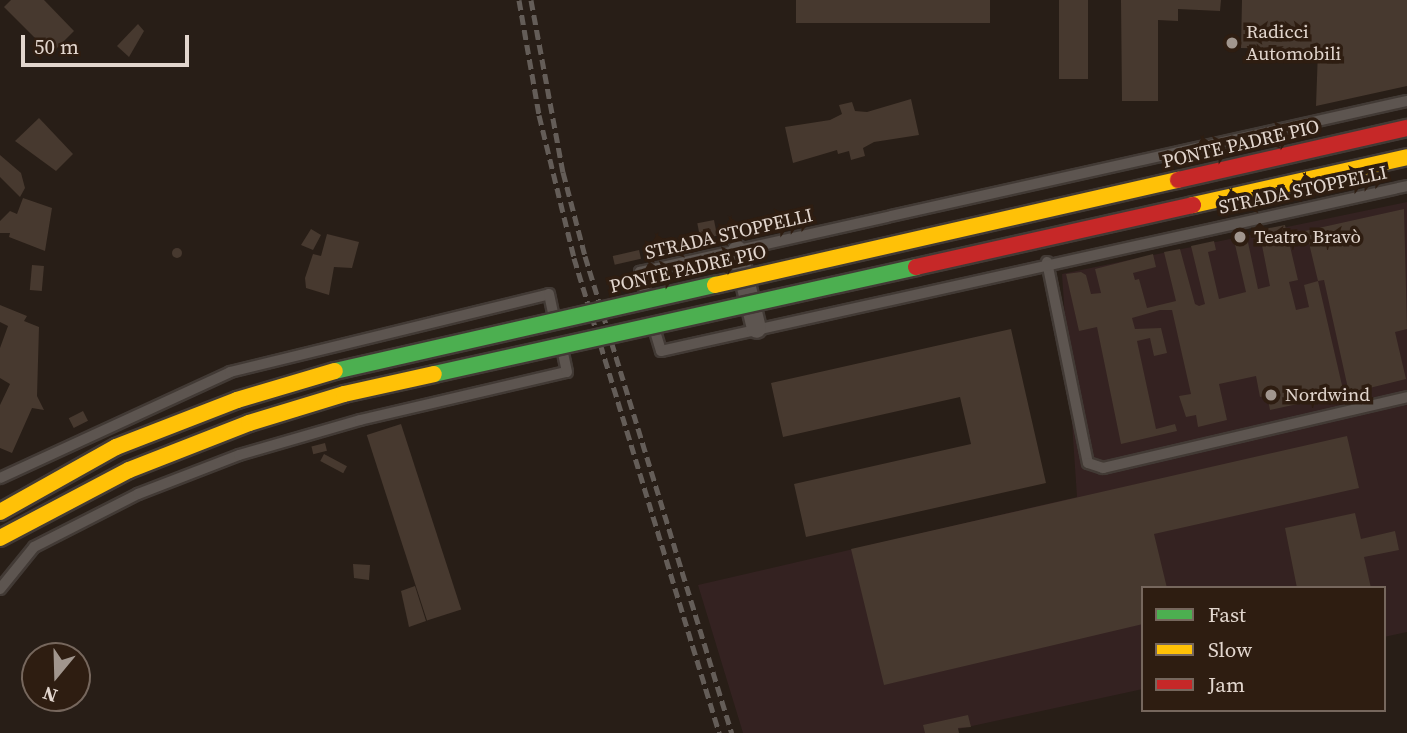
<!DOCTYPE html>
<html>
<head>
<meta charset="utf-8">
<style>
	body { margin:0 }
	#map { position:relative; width:1407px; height:733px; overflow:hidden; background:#281e17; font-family:"Source Serif 4",serif }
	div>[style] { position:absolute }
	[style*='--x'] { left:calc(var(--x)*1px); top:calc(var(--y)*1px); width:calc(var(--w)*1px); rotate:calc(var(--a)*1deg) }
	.industrial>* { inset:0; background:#342221 }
	.building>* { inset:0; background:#47392f; transform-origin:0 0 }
	.round { border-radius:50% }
	.roads { filter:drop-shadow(2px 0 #423a35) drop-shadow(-2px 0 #423a35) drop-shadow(0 2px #423a35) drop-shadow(0 -2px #423a35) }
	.lane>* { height:10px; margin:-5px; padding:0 5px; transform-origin:5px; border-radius:5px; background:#5d5550 }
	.street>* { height:19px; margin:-9.5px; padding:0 9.5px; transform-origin:9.5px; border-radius:9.5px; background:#5d5550 }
	.rail>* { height:5px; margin-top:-2.5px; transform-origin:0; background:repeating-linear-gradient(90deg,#645d58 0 10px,transparent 0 15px) }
	.bridges { filter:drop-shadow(2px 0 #423a35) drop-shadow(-2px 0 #423a35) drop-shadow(0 2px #423a35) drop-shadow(0 -2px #423a35) }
	.fast-bridge>* { height:16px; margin:-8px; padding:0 8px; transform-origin:8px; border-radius:8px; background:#4caf50 }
	.slow-bridge>* { height:16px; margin:-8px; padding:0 8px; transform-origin:8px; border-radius:8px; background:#ffc107 }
	.jam-bridge>* { height:16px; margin:-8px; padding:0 8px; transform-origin:8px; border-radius:8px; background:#c62828 }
	.dots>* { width:19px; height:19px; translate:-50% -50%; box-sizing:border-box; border:4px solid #2e1d11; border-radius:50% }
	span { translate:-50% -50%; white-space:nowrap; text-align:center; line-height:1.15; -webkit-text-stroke:7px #2e1d11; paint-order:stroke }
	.poi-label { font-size:19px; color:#e2d6ce }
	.left { translate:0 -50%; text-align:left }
	.street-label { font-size:19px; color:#e2d6ce }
	.legend { position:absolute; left:1141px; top:586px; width:245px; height:126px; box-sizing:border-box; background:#2e1d11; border:2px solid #76675d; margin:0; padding:9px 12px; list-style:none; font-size:21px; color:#e2d6ce }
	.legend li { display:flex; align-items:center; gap:14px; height:35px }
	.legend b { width:35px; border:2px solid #76675d }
	.north { position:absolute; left:21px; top:642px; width:70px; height:70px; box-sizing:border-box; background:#2e1d11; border:2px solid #76675d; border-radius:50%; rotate:199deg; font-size:19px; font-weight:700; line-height:28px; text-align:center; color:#e2d6ce }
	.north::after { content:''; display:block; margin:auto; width:24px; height:32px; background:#a1968e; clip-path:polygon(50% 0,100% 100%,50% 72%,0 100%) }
	.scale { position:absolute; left:21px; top:35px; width:168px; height:32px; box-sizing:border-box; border:4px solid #e2d6ce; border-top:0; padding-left:9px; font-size:21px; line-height:24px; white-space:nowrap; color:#e2d6ce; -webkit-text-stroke:5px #2e1d11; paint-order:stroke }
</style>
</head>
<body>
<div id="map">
	<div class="industrial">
		<i style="clip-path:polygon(1407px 202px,1407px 632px,1384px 637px,1384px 588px,1143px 588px,1143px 689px,940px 733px,743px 733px,698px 585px,1077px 497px,1062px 274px)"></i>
	</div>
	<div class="building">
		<i style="clip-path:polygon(11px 0,44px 0,74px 31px,51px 54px,4px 7px)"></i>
		<i style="left:796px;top:0;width:194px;height:23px"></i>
		<i style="left:1059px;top:0;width:29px;height:79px"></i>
		<i style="clip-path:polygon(1121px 0,1221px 0,1220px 11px,1178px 9px,1178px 21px,1158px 20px,1158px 101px,1122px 101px)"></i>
		<i style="clip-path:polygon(1242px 0,1407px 0,1407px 86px,1316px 106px,1318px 50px,1241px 48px)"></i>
		<i style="clip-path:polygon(138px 24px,144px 31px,129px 57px,117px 46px)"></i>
		<i style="clip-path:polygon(911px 99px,919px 135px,874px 142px,863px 148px,865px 156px,851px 160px,849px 151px,838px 154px,837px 150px,793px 163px,785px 127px,830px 120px,842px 114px,839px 105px,852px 102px,855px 111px,867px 112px)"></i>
		<i style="clip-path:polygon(39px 118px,73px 154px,56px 171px,15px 141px)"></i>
		<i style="clip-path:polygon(0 155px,21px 173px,25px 188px,20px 197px,0 177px)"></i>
		<i style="clip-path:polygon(23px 198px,52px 208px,45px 251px,9px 237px,10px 233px,0 233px,0 221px,10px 211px,17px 214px)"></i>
		<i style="clip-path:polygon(evenodd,1404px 209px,1407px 329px,1395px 332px,1406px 379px,1349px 393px,1324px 280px,1318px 281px,1344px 394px,1270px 410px,1267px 395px,1260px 397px,1256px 376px,1219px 384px,1227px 420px,1198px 427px,1196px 415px,1186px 417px,1179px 396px,1191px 394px,1172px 310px,1160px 310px,1132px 318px,1135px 329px,1161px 328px,1167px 353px,1154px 356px,1150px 338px,1137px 341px,1156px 429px,1175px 424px,1177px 431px,1121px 444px,1097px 327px,1079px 331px,1066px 274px,1081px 272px,1086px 275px,1091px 294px,1101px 293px,1095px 269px,1153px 254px,1156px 267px,1133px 273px,1135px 280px,1139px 279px,1147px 308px,1176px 301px,1164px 252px,1180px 249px,1195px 304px,1199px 306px,1205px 304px,1191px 246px,1214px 241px,1216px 250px,1208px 252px,1219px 299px,1246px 292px,1233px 236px,1246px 233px,1258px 289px,1270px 286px,1259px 230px,1285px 225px,1287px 235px,1404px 209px,1308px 239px,1318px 281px,1304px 285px,1309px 307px,1296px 310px,1289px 282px,1298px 280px,1289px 242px,1308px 239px)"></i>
		<i style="left:714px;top:220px;width:16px;height:17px;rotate:79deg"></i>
		<i style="clip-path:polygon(311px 229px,321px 235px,313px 250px,301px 245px)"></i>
		<i style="clip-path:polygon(327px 234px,359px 242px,352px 268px,334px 267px,329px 295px,306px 288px,305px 278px,313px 254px,321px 256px)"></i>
		<i class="round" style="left:172px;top:248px;width:10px;height:10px"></i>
		<i style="left:639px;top:250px;width:9px;height:27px;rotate:77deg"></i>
		<i style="left:32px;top:265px;width:12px;height:25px;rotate:5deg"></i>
		<i style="clip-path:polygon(0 305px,27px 316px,24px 321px,39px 327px,37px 396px,44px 410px,32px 408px,12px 453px,0 448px,0 405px,10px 384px,0 378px,0 348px,8px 326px,0 322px)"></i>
		<i style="clip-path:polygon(1011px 329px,1046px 483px,806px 537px,794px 484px,971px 444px,960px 397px,783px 437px,771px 383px)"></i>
		<i style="left:83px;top:411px;width:11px;height:16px;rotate:63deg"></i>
		<i style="left:401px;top:424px;width:195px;height:36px;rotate:72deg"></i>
		<i style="clip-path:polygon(1347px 436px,1359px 488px,1154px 534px,1167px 588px,1143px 588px,1143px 624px,884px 685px,851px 549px)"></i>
		<i style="left:325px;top:443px;width:8px;height:14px;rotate:76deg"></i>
		<i style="left:324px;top:454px;width:26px;height:8px;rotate:28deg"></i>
		<i style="clip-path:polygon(1355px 513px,1361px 539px,1395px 531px,1399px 550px,1364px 557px,1371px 588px,1297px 588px,1285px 528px)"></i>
		<i style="clip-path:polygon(353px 564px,370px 565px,369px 580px,354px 578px)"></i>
		<i style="clip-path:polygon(415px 586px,426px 621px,409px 627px,401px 591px)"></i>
		<i style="clip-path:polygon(968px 715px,971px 727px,958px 728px,959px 733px,925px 733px,923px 725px)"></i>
	</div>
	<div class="roads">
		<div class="lane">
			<i style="--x:1047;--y:262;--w:205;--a:78.5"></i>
			<i style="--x:1088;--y:463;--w:16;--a:18"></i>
			<i style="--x:1103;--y:468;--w:312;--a:-13.1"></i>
			<i style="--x:646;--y:296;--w:25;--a:-104"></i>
			<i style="--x:640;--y:272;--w:786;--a:-12.57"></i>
			<i style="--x:654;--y:328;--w:24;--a:73"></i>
			<i style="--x:661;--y:351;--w:764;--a:-12.47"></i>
			<i style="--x:0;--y:478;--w:253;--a:-24.7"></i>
			<i style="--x:230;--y:372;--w:328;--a:-13.7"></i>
			<i style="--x:549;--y:294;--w:24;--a:78"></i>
			<i style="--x:0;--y:589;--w:54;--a:-51"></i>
			<i style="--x:34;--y:547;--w:117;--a:-27"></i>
			<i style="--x:138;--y:494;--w:108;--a:-21.1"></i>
			<i style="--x:239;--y:455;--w:126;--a:-16.1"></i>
			<i style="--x:360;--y:420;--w:212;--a:-13.1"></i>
			<i style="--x:567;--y:372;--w:24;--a:-102"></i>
		</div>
		<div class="street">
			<i style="--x:737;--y:250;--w:80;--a:76.3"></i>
		</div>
	</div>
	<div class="rail">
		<i style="--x:519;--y:0;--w:117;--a:80.1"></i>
		<i style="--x:539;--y:115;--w:147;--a:76.2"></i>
		<i style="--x:574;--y:258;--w:497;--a:73"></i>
		<i style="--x:531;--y:0;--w:175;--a:79.5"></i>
		<i style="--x:563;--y:172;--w:87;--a:75.3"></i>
		<i style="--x:585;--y:256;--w:499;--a:72.9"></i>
	</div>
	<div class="bridges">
		<div class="fast-bridge">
			<i style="--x:335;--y:371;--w:390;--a:-12.8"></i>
			<i style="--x:434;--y:374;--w:494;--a:-12.5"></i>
		</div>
		<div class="slow-bridge">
			<i style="--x:1193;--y:205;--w:219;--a:-12.6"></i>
			<i style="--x:715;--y:285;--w:475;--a:-12.8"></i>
			<i style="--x:0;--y:512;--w:133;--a:-29.3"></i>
			<i style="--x:116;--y:447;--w:130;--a:-21.2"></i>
			<i style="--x:237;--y:400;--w:102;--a:-16.5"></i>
			<i style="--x:0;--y:538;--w:146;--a:-27.8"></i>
			<i style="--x:129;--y:470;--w:129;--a:-21.4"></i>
			<i style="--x:249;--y:423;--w:99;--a:-17"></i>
			<i style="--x:344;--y:394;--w:92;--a:-12.5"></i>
		</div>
		<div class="jam-bridge">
			<i style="--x:1178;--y:180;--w:235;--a:-12.8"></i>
			<i style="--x:916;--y:267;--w:284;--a:-12.6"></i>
		</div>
	</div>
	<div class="dots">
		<i style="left:1232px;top:43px;background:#a1968e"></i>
		<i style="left:1240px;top:237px;background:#a1968e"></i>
		<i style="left:1271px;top:395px;background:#a1968e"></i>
	</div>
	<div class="poi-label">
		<span class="left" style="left:1246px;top:43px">Radicci<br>Automobili</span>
		<span class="left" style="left:1254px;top:237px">Teatro Bravò</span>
		<span class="left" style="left:1285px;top:395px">Nordwind</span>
	</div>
	<div class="street-label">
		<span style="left:1241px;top:144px;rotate:-13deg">PONTE PADRE PIO</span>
		<span style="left:1303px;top:190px;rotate:-12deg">STRADA STOPPELLI</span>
		<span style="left:729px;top:234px;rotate:-13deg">STRADA STOPPELLI</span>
		<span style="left:688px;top:269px;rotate:-13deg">PONTE PADRE PIO</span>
	</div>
	<ul class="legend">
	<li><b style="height:9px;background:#4caf50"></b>Fast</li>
	<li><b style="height:9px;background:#ffc107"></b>Slow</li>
	<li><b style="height:9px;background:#c62828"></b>Jam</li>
	</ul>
	<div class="north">N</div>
	<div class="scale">50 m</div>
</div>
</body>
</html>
